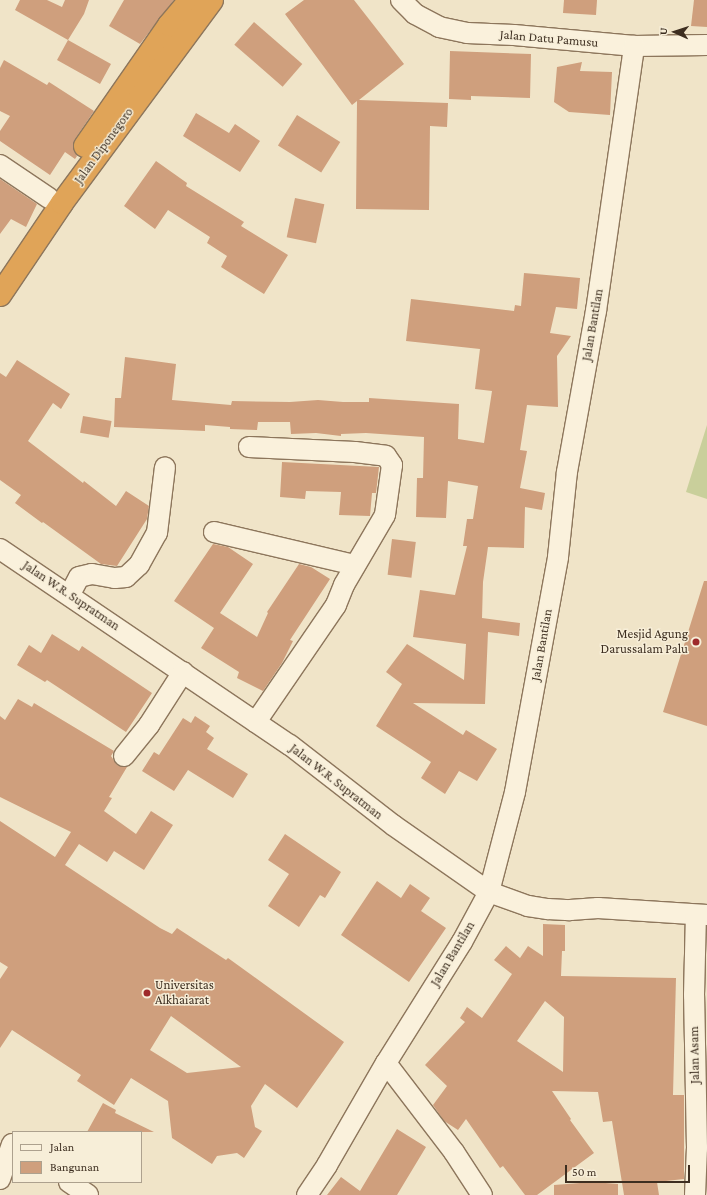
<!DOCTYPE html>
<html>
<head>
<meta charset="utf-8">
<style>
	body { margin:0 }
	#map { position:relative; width:707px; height:1195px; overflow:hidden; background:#f0e4c8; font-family:"Crimson Pro",serif }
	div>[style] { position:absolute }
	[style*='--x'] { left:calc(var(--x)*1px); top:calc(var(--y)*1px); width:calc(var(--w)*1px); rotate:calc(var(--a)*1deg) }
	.green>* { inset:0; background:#c9cf9b }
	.building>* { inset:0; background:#cf9f7d; transform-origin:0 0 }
	.roads { filter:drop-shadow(1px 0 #8d765c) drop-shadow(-1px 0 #8d765c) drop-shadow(0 1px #8d765c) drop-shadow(0 -1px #8d765c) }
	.minor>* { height:20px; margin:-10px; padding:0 10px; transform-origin:10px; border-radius:10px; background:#faf1dc }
	.highway>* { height:22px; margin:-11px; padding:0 11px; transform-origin:11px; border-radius:11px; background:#e0a458 }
	.dots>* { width:11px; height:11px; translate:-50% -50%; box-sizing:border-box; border:2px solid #f7eed8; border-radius:50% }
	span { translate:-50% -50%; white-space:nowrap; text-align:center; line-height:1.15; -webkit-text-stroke:3px #f7eed8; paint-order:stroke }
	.street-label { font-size:13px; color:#3d2e20 }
	.poi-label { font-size:13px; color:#3d2e20 }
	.right { translate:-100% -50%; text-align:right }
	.left { translate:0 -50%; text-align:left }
	.legend { position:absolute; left:12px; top:1131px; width:130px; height:52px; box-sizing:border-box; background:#f7eed8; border:1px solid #ada18e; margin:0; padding:5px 7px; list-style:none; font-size:12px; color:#3d2e20 }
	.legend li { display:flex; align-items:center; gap:8px; height:20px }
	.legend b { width:20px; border:1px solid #ada18e }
	.north { position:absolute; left:655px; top:12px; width:40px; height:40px; -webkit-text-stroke:3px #f7eed8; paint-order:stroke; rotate:273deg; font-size:11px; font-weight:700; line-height:16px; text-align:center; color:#3d2e20 }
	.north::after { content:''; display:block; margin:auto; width:14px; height:18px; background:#3d2e20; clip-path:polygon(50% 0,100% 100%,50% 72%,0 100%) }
	.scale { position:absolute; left:565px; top:1165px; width:125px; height:18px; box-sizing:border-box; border:2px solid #3d2e20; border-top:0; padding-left:5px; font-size:12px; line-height:14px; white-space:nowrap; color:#3d2e20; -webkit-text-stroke:3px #f7eed8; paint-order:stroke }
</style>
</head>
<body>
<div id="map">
	<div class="green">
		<i style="clip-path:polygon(707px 425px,707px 499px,686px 492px)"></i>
	</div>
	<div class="building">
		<i style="clip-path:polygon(20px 0,47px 0,62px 7px,65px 0,89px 0,84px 14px,68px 40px,111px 64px,100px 84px,57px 60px,68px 40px,15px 10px)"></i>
		<i style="clip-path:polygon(124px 0,174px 0,140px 44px,109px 26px)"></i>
		<i style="clip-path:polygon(304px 0,354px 0,404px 64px,359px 100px,448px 103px,447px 127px,430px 126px,429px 210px,356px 209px,357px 101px,352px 105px,285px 14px)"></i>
		<i style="clip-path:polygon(564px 0,597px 0,596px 15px,563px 13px)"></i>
		<i style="clip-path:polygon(694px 0,707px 0,707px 27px,691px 26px)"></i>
		<i style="left:254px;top:22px;width:64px;height:30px;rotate:41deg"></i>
		<i style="clip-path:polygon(450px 51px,531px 54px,530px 98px,471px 96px,471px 100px,449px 99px)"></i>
		<i style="clip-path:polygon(4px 60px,47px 85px,49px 82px,94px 111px,75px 139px,73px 145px,74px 151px,77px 156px,75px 159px,65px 152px,50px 175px,0 141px,0 131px,10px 116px,0 111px,0 68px)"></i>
		<i style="clip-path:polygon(582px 62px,580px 71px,612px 72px,610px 115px,569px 112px,554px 102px,557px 67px)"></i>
		<i style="clip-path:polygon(196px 113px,229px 133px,235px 124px,260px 141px,240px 172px,183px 136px)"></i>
		<i style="left:297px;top:115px;width:51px;height:36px;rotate:32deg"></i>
		<i style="clip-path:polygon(156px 161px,187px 183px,186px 186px,244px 222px,241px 226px,288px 255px,264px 294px,221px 267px,227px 256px,207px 243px,210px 237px,168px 210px,155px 229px,124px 206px)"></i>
		<i style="clip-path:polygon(0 179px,37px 204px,26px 227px,11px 219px,0 234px)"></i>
		<i style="left:295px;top:198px;width:30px;height:40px;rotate:12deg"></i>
		<i style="clip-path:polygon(524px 273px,580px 278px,577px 309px,556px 307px,550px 333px,571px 336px,557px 356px,558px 407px,527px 405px,520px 450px,527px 451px,520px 488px,545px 493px,542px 510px,525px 507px,524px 548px,488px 547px,483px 582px,482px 618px,520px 623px,519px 636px,488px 632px,485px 704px,413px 703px,463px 735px,466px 730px,497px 749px,477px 781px,459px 771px,445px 794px,421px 778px,431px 762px,376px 726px,402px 684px,386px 672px,407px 644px,464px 680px,466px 644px,413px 637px,420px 590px,455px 595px,467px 546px,463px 546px,467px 519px,473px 519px,478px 486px,448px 481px,446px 518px,416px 517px,417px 478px,423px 478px,424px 437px,366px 433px,341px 434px,341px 436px,316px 433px,291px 434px,290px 422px,258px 422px,257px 430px,230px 429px,230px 427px,205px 425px,205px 431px,114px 427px,115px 398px,121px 398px,125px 357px,176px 364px,172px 400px,231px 405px,232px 401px,290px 402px,318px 400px,343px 402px,369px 402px,369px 398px,459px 404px,458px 439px,484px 443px,492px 391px,475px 389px,480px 349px,406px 341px,411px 299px,514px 311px,515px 305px,521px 306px)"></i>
		<i style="clip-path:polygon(17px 360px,70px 394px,61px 409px,53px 403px,28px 441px,83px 483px,84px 481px,116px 506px,126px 491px,149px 506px,147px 519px,117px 566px,101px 564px,43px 522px,42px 523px,15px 503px,21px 495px,0 480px,0 373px,6px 377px)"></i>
		<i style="left:83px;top:416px;width:29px;height:17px;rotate:10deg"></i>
		<i style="clip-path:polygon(282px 462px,379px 467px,376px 493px,372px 493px,370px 516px,339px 515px,341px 492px,306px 491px,305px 499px,280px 497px)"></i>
		<i style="left:392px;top:539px;width:24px;height:36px;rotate:7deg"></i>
		<i style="clip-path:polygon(213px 544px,228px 547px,253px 564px,220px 613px,257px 637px,268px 613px,267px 612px,299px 564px,311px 567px,330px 579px,290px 640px,293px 641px,282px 663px,263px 691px,237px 678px,239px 672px,201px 648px,214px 628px,174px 601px)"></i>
		<i style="clip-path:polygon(704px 581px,707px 581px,707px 726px,663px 712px)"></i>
		<i style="clip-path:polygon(52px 634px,79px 651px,82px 646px,152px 693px,126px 732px,47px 680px,45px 682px,17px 665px,29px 645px,41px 653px)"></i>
		<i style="clip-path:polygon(evenodd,18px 699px,32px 707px,34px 703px,114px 751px,111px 756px,117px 765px,127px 767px,109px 797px,112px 798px,104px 811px,136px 834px,151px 811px,173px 825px,144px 870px,114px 851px,107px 862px,79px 844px,65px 865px,160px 928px,172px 934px,177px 928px,226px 960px,228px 958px,344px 1042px,297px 1108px,265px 1084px,251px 1106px,255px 1127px,262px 1131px,244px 1158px,237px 1153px,217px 1156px,212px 1164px,172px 1138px,168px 1101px,131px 1078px,114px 1105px,77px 1081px,81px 1075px,12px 1030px,0 1048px,0 979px,8px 967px,0 962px,0 821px,55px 857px,71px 832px,0 797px,0 716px,5px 720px,18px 699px,171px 1016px,241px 1067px,187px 1073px,150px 1050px,171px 1016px)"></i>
		<i style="clip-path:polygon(195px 716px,210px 726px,206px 732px,214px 738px,207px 749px,248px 774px,233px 798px,188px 770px,174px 791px,142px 771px,154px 752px,159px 755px,183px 718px,191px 723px)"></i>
		<i style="clip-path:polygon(285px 834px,341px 872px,325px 898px,320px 895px,299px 927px,268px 906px,289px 874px,268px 860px)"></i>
		<i style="clip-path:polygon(377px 881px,401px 898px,410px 884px,430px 898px,421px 911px,446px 928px,409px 982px,341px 935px)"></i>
		<i style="clip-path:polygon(evenodd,543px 924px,565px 925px,565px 951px,562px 951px,561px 976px,676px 978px,673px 1095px,684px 1095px,684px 1179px,657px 1182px,659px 1195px,624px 1195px,612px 1121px,603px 1122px,598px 1092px,552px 1091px,571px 1119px,570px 1120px,594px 1153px,537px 1195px,525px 1195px,503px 1166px,500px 1168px,466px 1119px,458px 1130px,444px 1121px,433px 1105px,447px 1086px,425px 1065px,465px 1022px,460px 1018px,467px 1007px,482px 1018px,512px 974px,494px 960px,506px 946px,520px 958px,528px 946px,543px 956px,543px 924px,545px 1001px,564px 1017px,563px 1072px,517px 1041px,545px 1001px)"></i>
		<i style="clip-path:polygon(103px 1103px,116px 1110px,115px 1113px,154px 1132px,87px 1132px)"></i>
		<i style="clip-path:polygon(397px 1129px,426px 1147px,397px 1195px,327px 1195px,341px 1177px,360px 1191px)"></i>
		<i style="clip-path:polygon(593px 1182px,618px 1184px,618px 1195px,554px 1195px,554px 1185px)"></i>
	</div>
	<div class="roads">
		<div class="minor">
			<i style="--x:401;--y:0;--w:20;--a:45"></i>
			<i style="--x:415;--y:14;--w:27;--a:28"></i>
			<i style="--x:439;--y:27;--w:29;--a:12"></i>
			<i style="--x:467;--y:33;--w:47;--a:2.4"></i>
			<i style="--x:514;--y:35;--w:121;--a:5.2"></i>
			<i style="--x:634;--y:46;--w:73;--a:-0.8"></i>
			<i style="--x:0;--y:165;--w:59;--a:34"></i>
			<i style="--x:249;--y:447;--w:106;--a:2.7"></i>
			<i style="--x:355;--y:452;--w:31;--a:7"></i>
			<i style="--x:386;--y:456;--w:11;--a:56"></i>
			<i style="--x:392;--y:465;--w:50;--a:98"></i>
			<i style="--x:385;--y:515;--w:81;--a:120.4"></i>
			<i style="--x:344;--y:585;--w:22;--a:112"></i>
			<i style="--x:336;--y:605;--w:142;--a:124.4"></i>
			<i style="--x:214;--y:532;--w:145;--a:13.2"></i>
			<i style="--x:0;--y:549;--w:350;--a:34.1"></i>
			<i style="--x:290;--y:745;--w:130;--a:37.8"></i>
			<i style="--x:393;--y:825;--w:117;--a:34.9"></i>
			<i style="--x:489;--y:892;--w:41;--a:19.7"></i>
			<i style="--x:528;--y:906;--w:20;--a:9"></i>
			<i style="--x:548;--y:909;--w:22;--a:3"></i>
			<i style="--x:570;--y:910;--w:28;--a:-4"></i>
			<i style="--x:598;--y:908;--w:109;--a:3.7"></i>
			<i style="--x:70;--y:594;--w:19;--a:-62"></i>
			<i style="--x:79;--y:577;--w:13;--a:-13"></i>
			<i style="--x:92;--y:574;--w:23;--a:10"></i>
			<i style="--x:115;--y:578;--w:11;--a:-5"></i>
			<i style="--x:126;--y:577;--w:18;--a:-43"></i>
			<i style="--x:139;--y:565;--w:37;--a:-61"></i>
			<i style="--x:157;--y:533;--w:66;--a:-83.1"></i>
			<i style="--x:124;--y:756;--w:40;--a:-51"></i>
			<i style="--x:149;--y:725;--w:63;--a:-57.3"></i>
			<i style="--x:386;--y:1063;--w:112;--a:52.6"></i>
			<i style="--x:454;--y:1152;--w:51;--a:56.9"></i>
			<i style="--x:0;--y:1179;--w:37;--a:-71"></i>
			<i style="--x:69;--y:1182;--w:23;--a:34"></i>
			<i style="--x:307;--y:1195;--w:36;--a:-56"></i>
			<i style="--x:327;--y:1165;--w:118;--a:-60"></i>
			<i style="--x:386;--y:1063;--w:143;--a:-57.9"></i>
			<i style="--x:462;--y:942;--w:57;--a:-61.6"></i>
			<i style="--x:489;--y:892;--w:103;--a:-75.4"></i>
			<i style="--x:515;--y:792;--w:239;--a:-79.6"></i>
			<i style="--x:558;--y:557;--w:85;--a:-84"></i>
			<i style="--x:567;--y:472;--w:164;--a:-79.8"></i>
			<i style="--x:596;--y:311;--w:268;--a:-81.8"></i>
			<i style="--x:695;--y:1195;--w:47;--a:-87.6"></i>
			<i style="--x:697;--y:1148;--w:153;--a:-91.1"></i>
			<i style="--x:694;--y:995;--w:80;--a:-88.6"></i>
		</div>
		<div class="highway">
			<i style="--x:85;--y:146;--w:147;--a:-55.2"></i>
			<i style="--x:169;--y:25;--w:33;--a:-50"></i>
			<i style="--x:0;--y:295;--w:111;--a:-56"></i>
			<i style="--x:62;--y:203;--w:252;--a:-53.5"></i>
		</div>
	</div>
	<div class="dots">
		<i style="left:696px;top:642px;background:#9e2a2b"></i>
		<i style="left:147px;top:993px;background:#9e2a2b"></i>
	</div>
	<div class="street-label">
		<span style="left:549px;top:39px;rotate:5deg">Jalan Datu Pamusu</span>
		<span style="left:104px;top:146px;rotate:-54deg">Jalan Diponegoro</span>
		<span style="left:593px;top:325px;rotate:-80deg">Jalan Bantilan</span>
		<span style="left:71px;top:596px;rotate:34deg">Jalan W.R. Supratman</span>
		<span style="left:542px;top:645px;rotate:-80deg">Jalan Bantilan</span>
		<span style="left:336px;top:782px;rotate:38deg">Jalan W.R. Supratman</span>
		<span style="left:453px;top:954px;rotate:-59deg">Jalan Bantilan</span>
		<span style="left:695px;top:1055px;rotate:-91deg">Jalan Asam</span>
	</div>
	<div class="poi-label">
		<span class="right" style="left:688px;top:642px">Mesjid Agung<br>Darussalam Palu</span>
		<span class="left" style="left:155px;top:993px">Universitas<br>Alkhaiarat</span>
	</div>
	<ul class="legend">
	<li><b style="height:5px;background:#faf1dc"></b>Jalan</li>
	<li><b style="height:11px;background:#cf9f7d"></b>Bangunan</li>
	</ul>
	<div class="north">U</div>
	<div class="scale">50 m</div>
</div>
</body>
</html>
